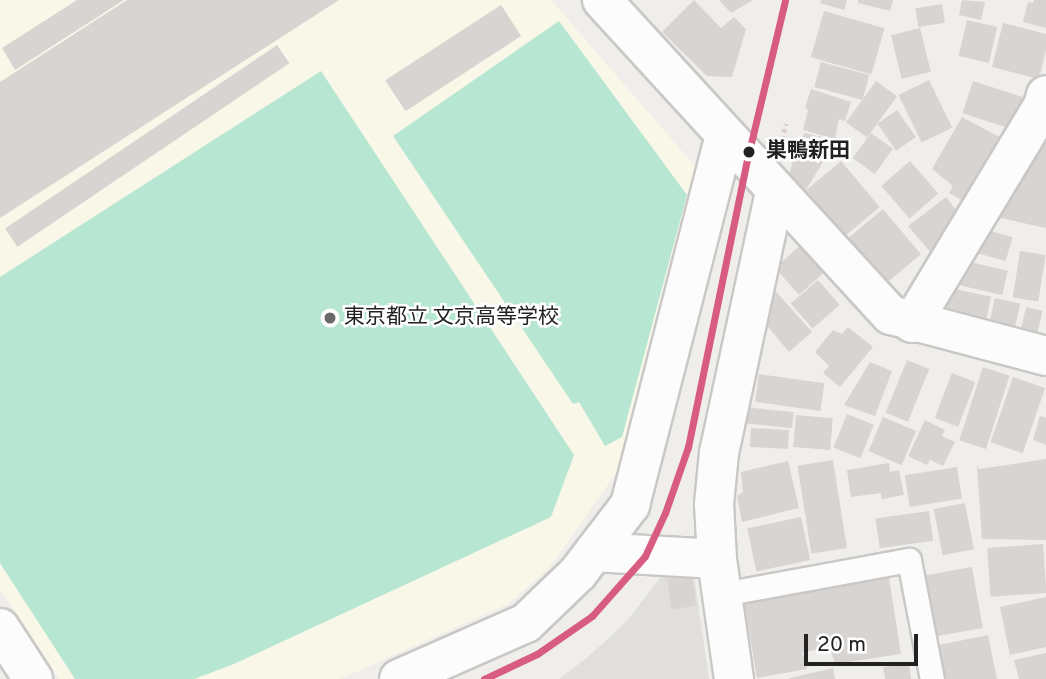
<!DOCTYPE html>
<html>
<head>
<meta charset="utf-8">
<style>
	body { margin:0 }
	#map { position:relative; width:1046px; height:679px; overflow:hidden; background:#f0eeeb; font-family:Overpass,"Noto Sans JP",sans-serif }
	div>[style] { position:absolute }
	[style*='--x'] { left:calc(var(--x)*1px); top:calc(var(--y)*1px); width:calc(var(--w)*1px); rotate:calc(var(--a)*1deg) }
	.education>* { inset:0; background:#f8f7e8 }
	.pitch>* { inset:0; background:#b7e6d2 }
	.parking>* { inset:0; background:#e0dfde }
	.building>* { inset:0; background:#d7d4d2; transform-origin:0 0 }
	.path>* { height:4.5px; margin-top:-2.25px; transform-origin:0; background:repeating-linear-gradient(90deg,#dccecd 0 3.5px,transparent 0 7px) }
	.roads { filter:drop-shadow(2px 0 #c9c8c7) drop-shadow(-2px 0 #c9c8c7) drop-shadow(0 2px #c9c8c7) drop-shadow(0 -2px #c9c8c7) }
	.lane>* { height:23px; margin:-11.5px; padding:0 11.5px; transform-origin:11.5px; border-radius:11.5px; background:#fdfcfc }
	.street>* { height:38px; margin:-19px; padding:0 19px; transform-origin:19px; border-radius:19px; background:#fdfcfc }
	.tram-1>* { height:7px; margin:-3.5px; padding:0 3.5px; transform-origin:3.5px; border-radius:3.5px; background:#d85b81 }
	.dots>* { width:19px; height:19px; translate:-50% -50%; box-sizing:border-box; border:4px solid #fff; border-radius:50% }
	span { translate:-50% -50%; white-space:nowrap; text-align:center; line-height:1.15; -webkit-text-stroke:5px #fff; paint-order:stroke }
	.stop-label { font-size:21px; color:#222; font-weight:700 }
	.left { translate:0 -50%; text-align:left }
	.poi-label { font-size:21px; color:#222 }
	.scale { position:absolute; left:804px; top:634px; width:114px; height:32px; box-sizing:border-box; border:4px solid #222; border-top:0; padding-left:9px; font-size:21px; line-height:24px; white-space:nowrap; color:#222; -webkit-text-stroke:5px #fff; paint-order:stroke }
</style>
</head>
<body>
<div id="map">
	<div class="education">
		<i style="clip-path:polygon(0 0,551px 0,700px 172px,622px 465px,549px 568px,508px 604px,340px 679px,59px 679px,0 589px)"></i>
	</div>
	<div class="pitch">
		<i style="clip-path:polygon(559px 21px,687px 195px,622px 437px,605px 446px,579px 402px,573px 404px,393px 136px)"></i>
		<i style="clip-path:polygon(321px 71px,574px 455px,551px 517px,234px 664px,194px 679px,75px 679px,0 563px,0 277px)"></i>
	</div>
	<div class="parking">
		<i style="clip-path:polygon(670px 565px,693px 569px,709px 679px,559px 679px,589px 656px,627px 621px)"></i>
	</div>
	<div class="building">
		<i style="clip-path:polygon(77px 0,124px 0,15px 70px,2px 48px)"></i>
		<i style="clip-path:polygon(127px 0,339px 0,0 218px,0 82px)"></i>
		<i style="clip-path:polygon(694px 0,721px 28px,734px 17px,746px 29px,732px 77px,707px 76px,662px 32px)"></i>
		<i style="clip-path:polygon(719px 0,753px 0,731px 13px)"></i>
		<i style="clip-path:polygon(821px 0,847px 0,844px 10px,820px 3px)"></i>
		<i style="clip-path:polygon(858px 0,893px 0,890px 11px,858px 3px)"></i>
		<i style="clip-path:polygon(962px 0,985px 2px,981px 20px,959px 15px)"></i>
		<i style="clip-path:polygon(1034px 0,1046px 0,1046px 28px,1023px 22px,1028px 2px,1033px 3px)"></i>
		<i style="left:942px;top:4px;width:19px;height:27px;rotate:81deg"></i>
		<i style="left:501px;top:5px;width:37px;height:138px;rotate:57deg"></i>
		<i style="left:824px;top:11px;width:63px;height:48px;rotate:16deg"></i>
		<i style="left:967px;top:20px;width:31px;height:37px;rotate:13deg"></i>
		<i style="clip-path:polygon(1003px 23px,1046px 34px,1046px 50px,1039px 79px,992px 67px)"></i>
		<i style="left:920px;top:28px;width:45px;height:30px;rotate:76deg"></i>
		<i style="left:277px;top:45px;width:22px;height:328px;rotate:56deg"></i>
		<i style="left:821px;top:62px;width:50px;height:26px;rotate:15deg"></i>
		<i style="left:929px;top:80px;width:53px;height:34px;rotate:64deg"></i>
		<i style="left:876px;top:81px;width:26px;height:51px;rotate:36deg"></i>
		<i style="left:973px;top:81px;width:55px;height:34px;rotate:18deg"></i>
		<i style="clip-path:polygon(811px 89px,851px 102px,845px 121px,839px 119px,835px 139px,803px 130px,808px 110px,805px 108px)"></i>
		<i style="left:897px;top:110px;width:33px;height:24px;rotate:55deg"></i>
		<i style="clip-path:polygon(962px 117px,1009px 142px,973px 206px,949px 193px,953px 186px,932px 169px)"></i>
		<i style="left:804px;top:133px;width:17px;height:13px;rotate:13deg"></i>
		<i style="left:871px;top:133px;width:27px;height:31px;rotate:36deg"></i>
		<i style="clip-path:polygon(1046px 134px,1046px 228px,996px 217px)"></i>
		<i style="clip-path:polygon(796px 146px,828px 154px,806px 190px,787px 185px)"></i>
		<i style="left:841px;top:161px;width:60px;height:47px;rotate:50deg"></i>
		<i style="left:910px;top:161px;width:43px;height:38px;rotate:49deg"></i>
		<i style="clip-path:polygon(946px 197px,963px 219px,932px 254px,908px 226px)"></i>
		<i style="left:883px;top:209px;width:59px;height:55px;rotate:50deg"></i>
		<i style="left:977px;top:227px;width:37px;height:25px;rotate:16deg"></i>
		<i style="left:804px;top:242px;width:36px;height:39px;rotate:48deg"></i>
		<i style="left:1020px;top:251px;width:26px;height:47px;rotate:9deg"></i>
		<i style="left:961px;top:260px;width:48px;height:25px;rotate:13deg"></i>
		<i style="left:818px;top:280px;width:33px;height:36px;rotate:49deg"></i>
		<i style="clip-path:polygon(771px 286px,812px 332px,789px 352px,764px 322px)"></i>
		<i style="left:950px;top:288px;width:42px;height:35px;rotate:12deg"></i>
		<i style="left:995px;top:298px;width:26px;height:34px;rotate:13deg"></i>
		<i style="left:1026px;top:307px;width:17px;height:33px;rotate:13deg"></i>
		<i style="clip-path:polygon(848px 327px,873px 347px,840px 387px,823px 373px,829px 366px,815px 352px,833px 330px,842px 334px)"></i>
		<i style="left:907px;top:360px;width:24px;height:57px;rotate:22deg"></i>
		<i style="clip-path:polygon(870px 362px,892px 371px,875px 416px,844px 405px)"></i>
		<i style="left:983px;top:367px;width:28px;height:77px;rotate:18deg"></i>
		<i style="left:952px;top:373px;width:25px;height:48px;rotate:21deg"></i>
		<i style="left:759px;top:374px;width:66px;height:28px;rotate:8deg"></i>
		<i style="left:1013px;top:377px;width:34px;height:69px;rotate:19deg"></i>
		<i style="left:744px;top:407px;width:50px;height:16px;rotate:6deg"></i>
		<i style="left:847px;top:414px;width:29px;height:36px;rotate:22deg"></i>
		<i style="left:796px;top:415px;width:37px;height:32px;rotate:5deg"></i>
		<i style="clip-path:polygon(1040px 416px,1046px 418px,1046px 445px,1033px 440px)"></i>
		<i style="left:883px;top:417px;width:36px;height:37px;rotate:23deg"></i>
		<i style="clip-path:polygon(925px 420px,945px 430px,942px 436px,955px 442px,943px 466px,930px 460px,927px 465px,908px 456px)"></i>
		<i style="left:751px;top:428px;width:38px;height:19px;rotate:3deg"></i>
		<i style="clip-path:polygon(1046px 459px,1046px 540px,982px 539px,977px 465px,979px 469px)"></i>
		<i style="left:833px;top:460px;width:89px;height:36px;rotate:81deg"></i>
		<i style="clip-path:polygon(788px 461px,799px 508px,742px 522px,737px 496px,743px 492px,741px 472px)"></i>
		<i style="clip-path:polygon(889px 463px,890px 472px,899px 470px,904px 495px,882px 499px,881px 493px,851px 497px,847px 470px)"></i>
		<i style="left:957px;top:467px;width:32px;height:53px;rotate:81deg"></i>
		<i style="left:965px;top:503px;width:47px;height:32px;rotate:79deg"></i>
		<i style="left:929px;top:511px;width:30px;height:54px;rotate:82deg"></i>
		<i style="left:801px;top:517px;width:44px;height:55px;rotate:78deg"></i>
		<i style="left:1043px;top:544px;width:49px;height:56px;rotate:86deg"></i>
		<i style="left:972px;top:567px;width:62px;height:47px;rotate:80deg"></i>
		<i style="left:692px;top:576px;width:30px;height:25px;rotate:82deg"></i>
		<i style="clip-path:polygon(889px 578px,901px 654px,835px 664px,830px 648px,802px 652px,807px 669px,757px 678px,744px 602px)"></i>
		<i style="clip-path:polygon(1046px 597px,1046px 647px,1010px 655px,1000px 607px)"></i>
		<i style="clip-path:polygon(988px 635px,997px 679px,945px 679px,939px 645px)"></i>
		<i style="clip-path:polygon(1046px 653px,1046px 679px,1019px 679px,1014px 660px)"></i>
		<i style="clip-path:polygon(909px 663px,911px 679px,885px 679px,883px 667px)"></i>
		<i style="clip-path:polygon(833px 668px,835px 679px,790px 679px,790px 678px)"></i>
	</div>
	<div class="path">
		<i style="--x:782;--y:139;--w:16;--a:-76"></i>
	</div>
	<div class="roads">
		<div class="lane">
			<i style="--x:723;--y:594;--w:189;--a:-10.4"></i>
			<i style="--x:909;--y:560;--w:121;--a:79.1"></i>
		</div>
		<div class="street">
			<i style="--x:602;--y:0;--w:427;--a:47.5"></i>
			<i style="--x:891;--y:315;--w:160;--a:14.8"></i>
			<i style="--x:912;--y:323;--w:253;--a:-58.9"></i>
			<i style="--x:1043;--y:106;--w:11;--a:-75"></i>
			<i style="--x:594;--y:552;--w:123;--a:3.3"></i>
			<i style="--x:0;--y:628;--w:61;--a:57.1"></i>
			<i style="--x:399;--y:679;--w:139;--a:-23.8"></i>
			<i style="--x:526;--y:623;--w:72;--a:-43.9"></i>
			<i style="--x:578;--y:573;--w:86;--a:-52.6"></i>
			<i style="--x:630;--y:505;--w:382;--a:-75.6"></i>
			<i style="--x:734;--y:679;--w:121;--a:-98.1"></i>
			<i style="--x:717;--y:559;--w:55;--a:-93.1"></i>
			<i style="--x:714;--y:504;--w:51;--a:-84.4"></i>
			<i style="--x:719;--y:453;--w:267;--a:-77.9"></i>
		</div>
	</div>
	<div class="tram-1">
		<i style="--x:484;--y:679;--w:59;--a:-25.3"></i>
		<i style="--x:537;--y:654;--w:67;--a:-34.6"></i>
		<i style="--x:592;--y:616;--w:80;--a:-48.5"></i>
		<i style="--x:645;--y:556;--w:47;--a:-65.1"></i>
		<i style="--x:665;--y:513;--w:70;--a:-70.8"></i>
		<i style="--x:688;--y:447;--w:293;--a:-78.4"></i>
		<i style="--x:747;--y:160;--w:164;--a:-76.6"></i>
	</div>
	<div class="dots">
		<i style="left:749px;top:152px;background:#222"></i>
		<i style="left:330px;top:318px;background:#6a6968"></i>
	</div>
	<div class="stop-label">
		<span class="left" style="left:766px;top:152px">巣鴨新田</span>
	</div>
	<div class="poi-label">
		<span class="left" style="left:344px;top:318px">東京都立 文京高等学校</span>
	</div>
	<div class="scale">20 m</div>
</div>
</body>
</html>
